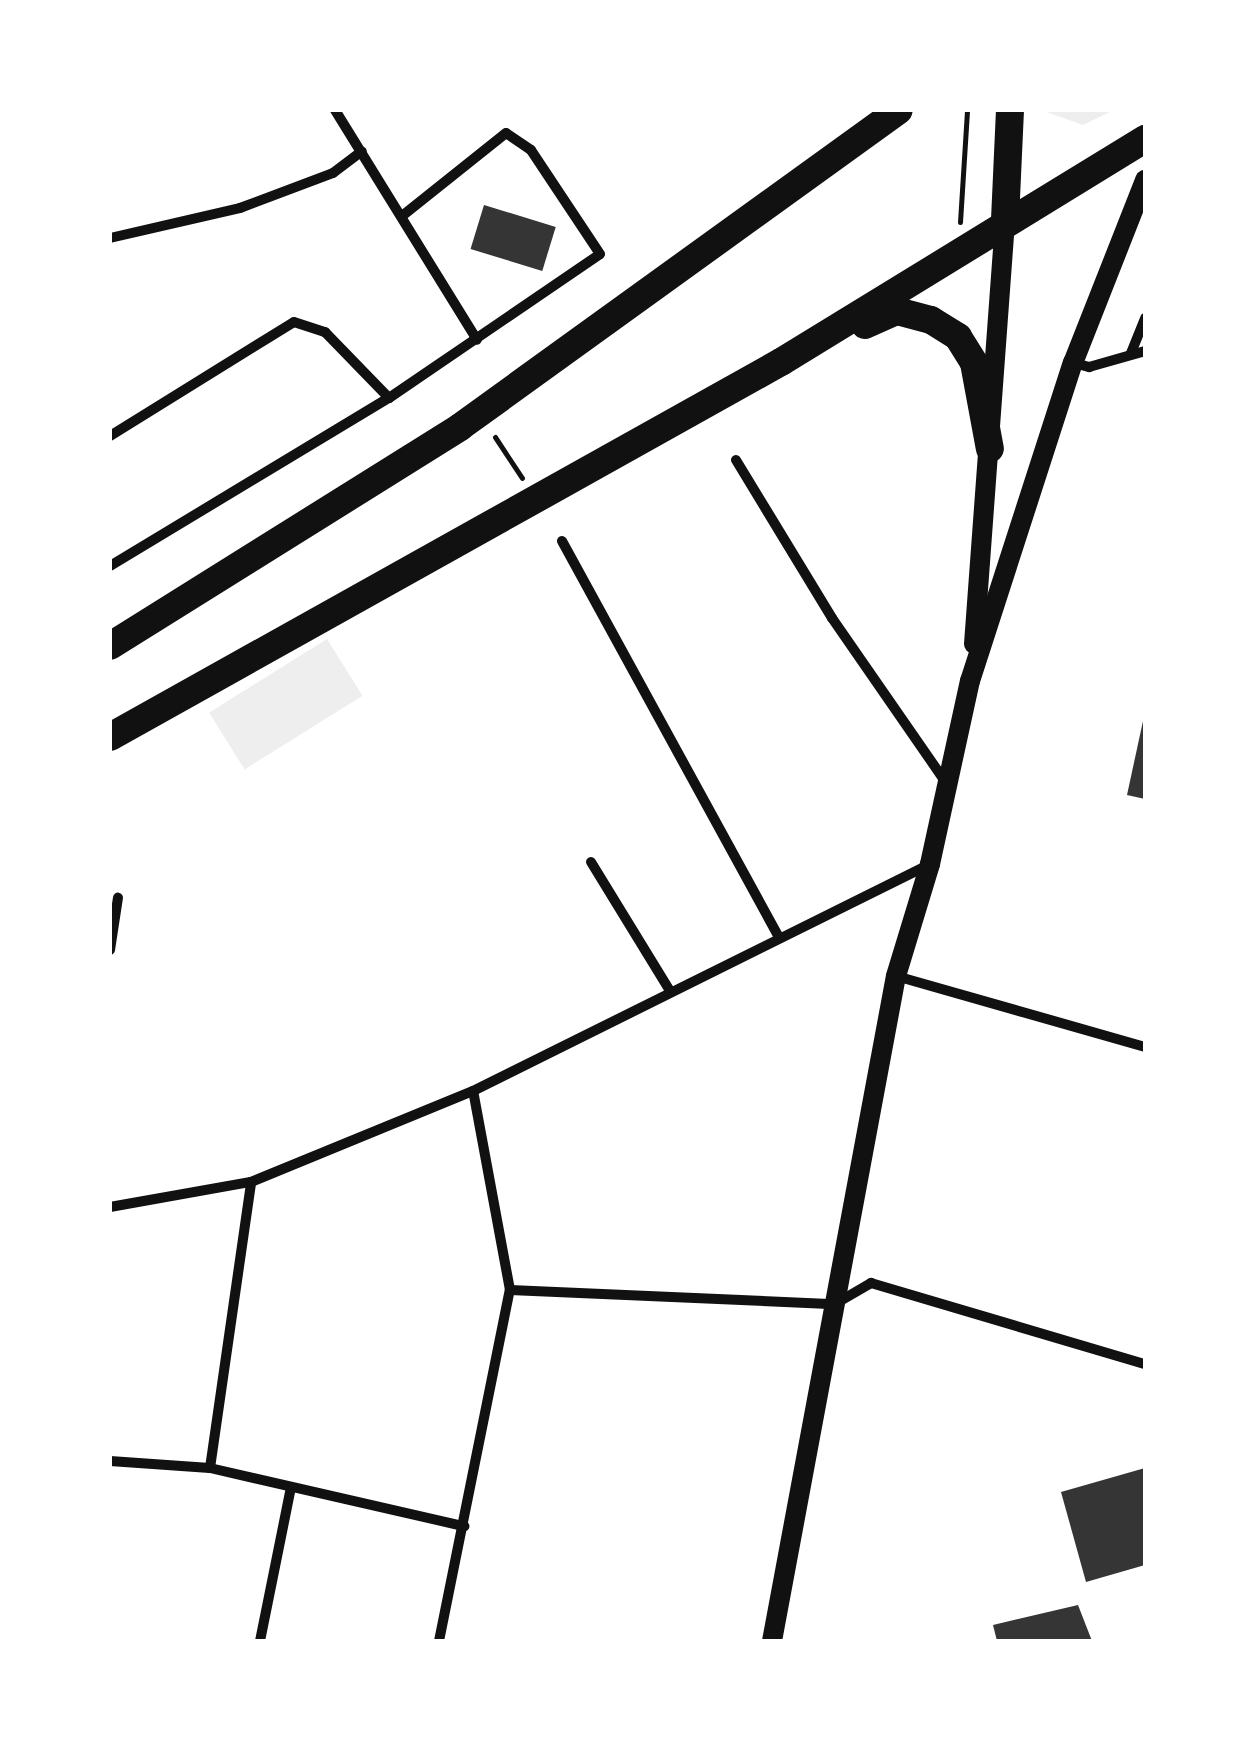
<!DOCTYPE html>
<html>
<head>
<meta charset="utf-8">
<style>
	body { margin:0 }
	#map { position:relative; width:1255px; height:1751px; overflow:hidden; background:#fff; font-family:"Source Sans 3",sans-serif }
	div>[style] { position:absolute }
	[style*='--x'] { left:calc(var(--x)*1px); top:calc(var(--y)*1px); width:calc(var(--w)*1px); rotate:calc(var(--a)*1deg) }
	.green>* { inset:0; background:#eee; transform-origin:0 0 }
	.building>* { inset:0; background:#353535; transform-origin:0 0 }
	.path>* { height:5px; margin:-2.5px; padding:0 2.5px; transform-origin:2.5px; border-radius:2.5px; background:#111 }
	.minor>* { height:10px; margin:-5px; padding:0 5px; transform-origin:5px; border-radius:5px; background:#111 }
	.secondary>* { height:20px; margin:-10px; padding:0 10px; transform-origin:10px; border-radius:10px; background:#111 }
	.trunk>* { height:28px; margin:-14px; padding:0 14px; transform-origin:14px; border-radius:14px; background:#111 }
	span { translate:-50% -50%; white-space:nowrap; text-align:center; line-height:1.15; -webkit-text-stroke:8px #fff; paint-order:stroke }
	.frame { position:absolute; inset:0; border:112px solid #fff; pointer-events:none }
</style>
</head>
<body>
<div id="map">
	<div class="green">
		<i style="clip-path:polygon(1041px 110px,1114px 110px,1083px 125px)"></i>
		<i style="left:327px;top:639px;width:67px;height:139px;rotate:58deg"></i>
	</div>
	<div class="building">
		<i style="left:484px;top:205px;width:75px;height:46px;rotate:17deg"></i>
		<i style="clip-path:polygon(1143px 721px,1145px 721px,1145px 799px,1127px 795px)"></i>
		<i style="clip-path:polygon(1145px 1468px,1145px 1565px,1086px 1582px,1061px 1492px)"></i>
		<i style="clip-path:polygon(1078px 1605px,1092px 1641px,997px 1641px,993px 1625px)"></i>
	</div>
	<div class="path">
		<i style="--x:960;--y:222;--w:112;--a:-86.4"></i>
		<i style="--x:495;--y:437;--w:49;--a:56.6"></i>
	</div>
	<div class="minor">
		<i style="--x:335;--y:110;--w:270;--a:58.3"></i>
		<i style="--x:110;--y:238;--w:133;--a:-13"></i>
		<i style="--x:240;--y:208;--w:99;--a:-20.6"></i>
		<i style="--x:333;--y:173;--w:36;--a:-37"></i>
		<i style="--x:1131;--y:353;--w:38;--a:-68"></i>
		<i style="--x:1074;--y:363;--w:16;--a:15"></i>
		<i style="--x:1089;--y:367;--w:58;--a:-15.9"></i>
		<i style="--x:110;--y:436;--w:216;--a:-31.8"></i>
		<i style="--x:294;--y:322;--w:33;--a:18"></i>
		<i style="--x:325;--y:332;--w:92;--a:45.9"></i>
		<i style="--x:736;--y:460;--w:185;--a:58.7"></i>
		<i style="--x:832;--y:618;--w:198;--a:55.3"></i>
		<i style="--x:562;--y:541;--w:449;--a:61.3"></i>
		<i style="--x:110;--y:566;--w:326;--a:-31.1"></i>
		<i style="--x:389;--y:398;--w:255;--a:-34.3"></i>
		<i style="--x:600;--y:254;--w:125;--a:-123.6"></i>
		<i style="--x:531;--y:150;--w:30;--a:-146"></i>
		<i style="--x:506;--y:133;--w:133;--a:141.4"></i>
		<i style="--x:591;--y:862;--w:151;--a:58.5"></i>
		<i style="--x:110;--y:950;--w:53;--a:-81.3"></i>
		<i style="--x:896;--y:976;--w:259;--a:15.9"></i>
		<i style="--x:110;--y:1207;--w:143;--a:-10.1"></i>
		<i style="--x:251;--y:1182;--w:240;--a:-22.3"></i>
		<i style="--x:473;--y:1091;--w:506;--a:-26.41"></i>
		<i style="--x:510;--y:1290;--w:325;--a:2.5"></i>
		<i style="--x:835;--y:1304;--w:42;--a:-30.3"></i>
		<i style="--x:871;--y:1283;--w:286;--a:16.5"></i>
		<i style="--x:110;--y:1461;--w:100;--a:4"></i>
		<i style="--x:210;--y:1468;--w:261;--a:12.9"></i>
		<i style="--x:210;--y:1468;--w:289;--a:-81.8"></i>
		<i style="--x:260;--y:1641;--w:157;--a:-78.6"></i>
		<i style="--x:439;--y:1641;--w:358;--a:-78.6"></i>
		<i style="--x:510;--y:1290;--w:202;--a:-100.5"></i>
	</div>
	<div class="secondary">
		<i style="--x:974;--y:644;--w:425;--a:-85.8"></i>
		<i style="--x:772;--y:1641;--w:676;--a:-79.44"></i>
		<i style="--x:896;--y:976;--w:117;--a:-73.1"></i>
		<i style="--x:930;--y:864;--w:187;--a:-77.7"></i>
		<i style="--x:970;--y:681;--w:334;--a:-72.1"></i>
		<i style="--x:1073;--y:363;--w:197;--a:-68.5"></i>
	</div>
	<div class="trunk">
		<i style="--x:1005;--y:220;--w:110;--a:-87.4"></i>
		<i style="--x:865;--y:325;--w:35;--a:-24"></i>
		<i style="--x:897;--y:311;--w:35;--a:15"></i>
		<i style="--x:931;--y:320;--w:32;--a:32"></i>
		<i style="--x:958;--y:337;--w:31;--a:58"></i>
		<i style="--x:974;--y:363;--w:87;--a:79.5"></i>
		<i style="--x:110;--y:646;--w:413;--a:-32"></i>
		<i style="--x:460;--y:427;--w:541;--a:-35.83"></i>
		<i style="--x:110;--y:737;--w:769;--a:-29.2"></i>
		<i style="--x:781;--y:362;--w:427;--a:-31.5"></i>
	</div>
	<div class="frame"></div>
</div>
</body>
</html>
